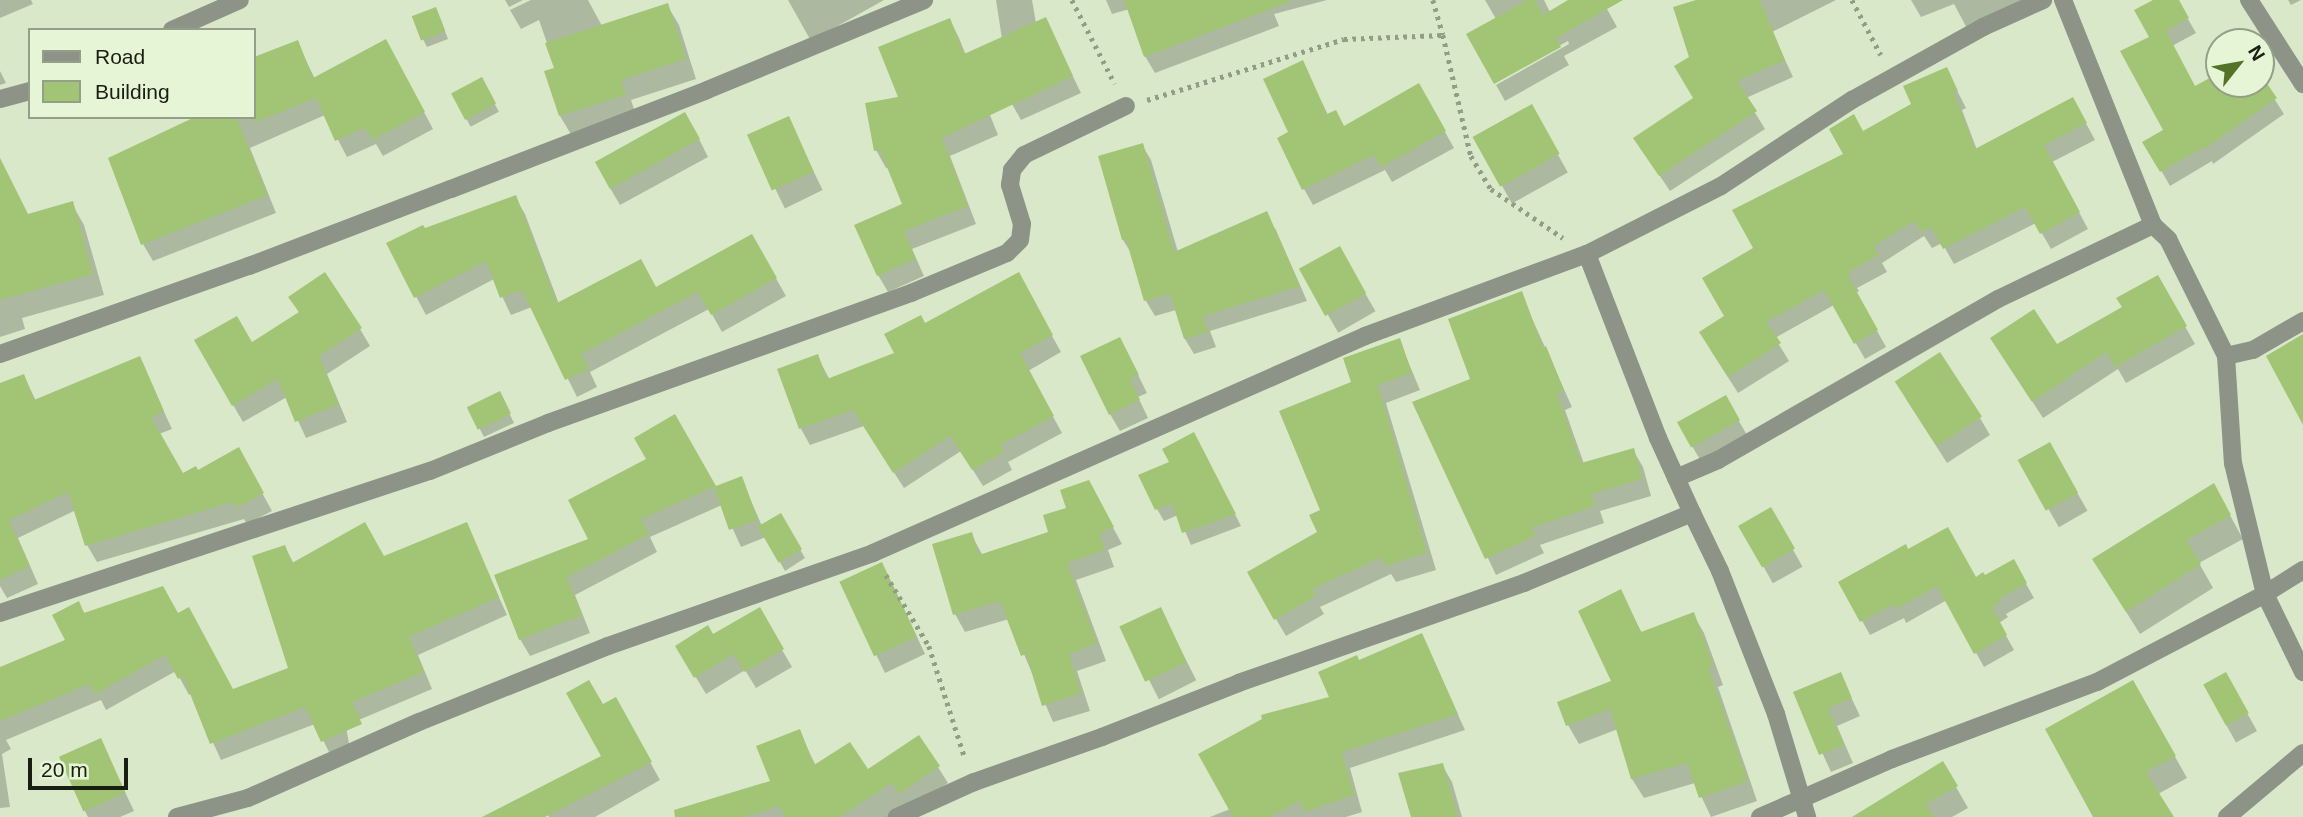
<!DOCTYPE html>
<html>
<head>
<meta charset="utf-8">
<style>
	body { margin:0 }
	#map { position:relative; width:2303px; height:817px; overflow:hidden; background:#d8e8c8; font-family:Arial,sans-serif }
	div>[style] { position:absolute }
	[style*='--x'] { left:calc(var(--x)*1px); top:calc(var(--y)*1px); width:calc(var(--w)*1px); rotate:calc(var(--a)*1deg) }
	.shadow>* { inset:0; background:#0003; transform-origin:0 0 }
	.building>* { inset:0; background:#a1c575; transform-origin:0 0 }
	.path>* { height:4.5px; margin-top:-2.25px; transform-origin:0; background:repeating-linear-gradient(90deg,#919d84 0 3.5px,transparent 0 8.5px) }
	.street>* { height:18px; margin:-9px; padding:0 9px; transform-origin:9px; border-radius:9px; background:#8d9386 }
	span { translate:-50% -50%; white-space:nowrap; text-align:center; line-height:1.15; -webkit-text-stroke:6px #e5f5d5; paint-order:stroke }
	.legend { position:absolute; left:28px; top:28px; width:228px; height:91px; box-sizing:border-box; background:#e5f5d5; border:2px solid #939f87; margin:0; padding:9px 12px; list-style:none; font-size:21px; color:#191e12 }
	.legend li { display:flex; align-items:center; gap:14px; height:35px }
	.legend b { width:35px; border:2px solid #939f87 }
	.north { position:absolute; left:2205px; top:28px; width:70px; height:70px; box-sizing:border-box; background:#e5f5d5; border:2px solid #939f87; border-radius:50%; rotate:59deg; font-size:19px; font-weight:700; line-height:28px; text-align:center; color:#191e12 }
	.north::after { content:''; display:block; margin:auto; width:24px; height:32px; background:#557328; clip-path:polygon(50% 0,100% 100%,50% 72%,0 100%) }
	.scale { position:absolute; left:28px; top:758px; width:100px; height:32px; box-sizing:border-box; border:4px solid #191e12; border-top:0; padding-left:9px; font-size:21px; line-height:24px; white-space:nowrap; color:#191e12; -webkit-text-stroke:5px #e5f5d5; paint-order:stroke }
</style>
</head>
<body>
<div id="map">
	<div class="shadow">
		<i style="clip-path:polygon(0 0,31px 0,33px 4px,0 18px)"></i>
		<i style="clip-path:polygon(505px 0,523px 0,509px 7px)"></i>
		<i style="clip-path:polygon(531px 0,588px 0,602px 26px,667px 5px,679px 25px,696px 79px,631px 100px,636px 115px,572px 136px,560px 116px,547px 72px,556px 69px,539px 20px,521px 29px,510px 10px)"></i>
		<i style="clip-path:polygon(788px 0,884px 0,811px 41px)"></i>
		<i style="clip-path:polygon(996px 0,1032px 0,1036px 23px,1045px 19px,1081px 93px,1021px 120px,1012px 104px)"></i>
		<i style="clip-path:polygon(1106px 0,1138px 0,1140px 6px,1112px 14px)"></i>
		<i style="clip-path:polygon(1184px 0,1327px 0,1274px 14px,1279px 26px,1155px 73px,1145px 56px)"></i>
		<i style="clip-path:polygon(1485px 0,1544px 0,1550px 12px,1572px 0,1602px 0,1617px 27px,1564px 56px,1569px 65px,1505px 101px,1496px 85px,1569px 44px,1568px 41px,1494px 82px,1496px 19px)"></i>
		<i style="clip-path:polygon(1701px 0,1836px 0,1772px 32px,1793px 77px,1746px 98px,1765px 129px,1670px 191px,1645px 154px,1695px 99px,1691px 57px)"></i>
		<i style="clip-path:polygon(1911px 0,2051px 0,1970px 34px,1954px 4px,1921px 17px)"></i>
		<i style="clip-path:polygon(2157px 0,2177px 0,2196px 33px,2172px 46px,2195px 88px,2219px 75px,2219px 84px,2261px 84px,2261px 78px,2284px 114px,2213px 164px,2212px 161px,2170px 186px,2145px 142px,2165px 131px,2151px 38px)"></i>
		<i style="clip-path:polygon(2288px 0,2301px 0,2291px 5px)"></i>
		<i style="clip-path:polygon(440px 18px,448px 39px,427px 47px,423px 39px)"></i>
		<i style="clip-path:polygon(950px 20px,959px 38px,998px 135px,950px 156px,976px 224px,912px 249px,924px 276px,888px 292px,878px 275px,904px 205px,889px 167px,886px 168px,876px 150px,900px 98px)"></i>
		<i style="clip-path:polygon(297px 42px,315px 79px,395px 58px,433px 129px,383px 156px,376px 144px,347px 157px,325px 115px,250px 148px,276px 213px,153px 261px,143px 244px,199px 117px,254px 117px,254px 59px)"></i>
		<i style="clip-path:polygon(1302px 62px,1328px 115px,1344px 128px,1419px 86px,1454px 148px,1392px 182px,1385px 170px,1313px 205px,1304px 189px,1291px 133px)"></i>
		<i style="clip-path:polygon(1946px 69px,1966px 108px,1962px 110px,1977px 150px,2082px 116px,2095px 140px,2052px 162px,2088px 229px,2051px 249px,2036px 223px,1954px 264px,1942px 243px,1932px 248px,1924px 236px,1882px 263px,1887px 272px,1857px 288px,1859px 291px,1856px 293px,1886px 347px,1865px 359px,1834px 305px,1775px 338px,1789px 361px,1738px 393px,1710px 349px,1755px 249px,1863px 133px,1913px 105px)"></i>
		<i style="clip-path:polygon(0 71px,6px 83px,0 85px)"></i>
		<i style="left:482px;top:80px;width:36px;height:32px;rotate:62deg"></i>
		<i style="left:1531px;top:106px;width:76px;height:64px;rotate:61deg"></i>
		<i style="left:788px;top:119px;width:79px;height:42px;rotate:64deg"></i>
		<i style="clip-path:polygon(695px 131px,708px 157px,620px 205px,610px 188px)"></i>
		<i style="clip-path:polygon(1142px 145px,1151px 160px,1178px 252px,1275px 228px,1307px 301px,1210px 331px,1216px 347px,1194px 354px,1185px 339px,1176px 310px,1155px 316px,1146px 301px,1133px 256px,1123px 240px)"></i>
		<i style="clip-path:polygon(515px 197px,525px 214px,559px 304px,656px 289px,752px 236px,786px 296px,722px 332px,709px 309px,590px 372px,597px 387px,577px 397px,532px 307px,511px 315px,494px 279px,426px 315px,388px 244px)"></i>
		<i style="clip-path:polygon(72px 204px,84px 225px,104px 295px,22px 318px,25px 329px,0 337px,0 260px)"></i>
		<i style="left:1339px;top:248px;width:73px;height:43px;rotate:60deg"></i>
		<i style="clip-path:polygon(1018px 275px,1061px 352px,1028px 371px,1062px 433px,1008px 462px,1012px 470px,983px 486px,961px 451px,904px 488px,864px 426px,810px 445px,801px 429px,779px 370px,817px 356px,830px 380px,897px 353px,925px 325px)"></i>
		<i style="clip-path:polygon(2157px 277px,2195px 344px,2126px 383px,2118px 369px,2043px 418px,2003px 356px,2057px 347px,2124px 308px)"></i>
		<i style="clip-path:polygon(1521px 294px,1572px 407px,1565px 410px,1584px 464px,1633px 450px,1643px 467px,1651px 496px,1600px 511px,1604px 523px,1540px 545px,1544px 553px,1496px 575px,1414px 403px,1473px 380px)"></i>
		<i style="clip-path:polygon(290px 297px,360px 329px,370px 346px,327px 374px,347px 422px,306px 438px,287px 397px,243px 422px,196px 341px,252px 345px,300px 314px)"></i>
		<i style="clip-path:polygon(1399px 340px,1420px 390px,1386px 403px,1436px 570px,1396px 582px,1391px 574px,1320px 607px,1324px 614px,1286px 636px,1249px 573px,1319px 533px,1354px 383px)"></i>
		<i style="clip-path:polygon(1129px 357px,1147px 393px,1138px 397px,1148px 418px,1120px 431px,1110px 414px)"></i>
		<i style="clip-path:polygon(139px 358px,172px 429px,159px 434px,183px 475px,248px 467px,272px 511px,247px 524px,244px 519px,97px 562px,87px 545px,76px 510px,18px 538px,38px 584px,7px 598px,0 586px,0 385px,24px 376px,36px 401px)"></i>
		<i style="left:1725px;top:397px;width:48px;height:53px;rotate:60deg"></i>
		<i style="clip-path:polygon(1906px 399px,1980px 418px,1990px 435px,1947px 463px)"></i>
		<i style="clip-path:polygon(504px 402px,514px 423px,484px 437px,469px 408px)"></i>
		<i style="clip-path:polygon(636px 438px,715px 488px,741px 478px,762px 526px,780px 515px,805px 558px,785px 571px,766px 537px,741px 547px,722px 505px,650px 537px,657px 552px,575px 595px,590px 633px,530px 656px,520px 639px,648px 460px)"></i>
		<i style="left:2049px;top:444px;width:77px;height:33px;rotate:60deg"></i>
		<i style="clip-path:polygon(1200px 446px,1241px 526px,1191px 545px,1178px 515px,1164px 521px,1157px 509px,1172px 463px)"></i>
		<i style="clip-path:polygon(1098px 500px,1122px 544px,1108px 550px,1114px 567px,1076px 580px,1106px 661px,1077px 671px,1090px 711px,1053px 722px,1009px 619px,965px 632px,955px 614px,971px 534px,983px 556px,1051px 533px)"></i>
		<i style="clip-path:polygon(2226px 508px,2243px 539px,2199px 563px,2213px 588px,2140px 634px,2108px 583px)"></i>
		<i style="left:1771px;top:510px;width:65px;height:34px;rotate:61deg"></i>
		<i style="clip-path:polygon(466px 524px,507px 615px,418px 655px,432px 689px,354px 722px,342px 702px,350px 750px,332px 758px,315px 724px,221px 760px,191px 694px,189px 695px,176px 671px,106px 710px,101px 700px,6px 740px,11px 749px,2px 754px,10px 807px,0 808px,0 669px,68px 641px,78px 603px,85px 614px,178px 615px,233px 691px,290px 669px,285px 547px,294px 564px,387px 565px)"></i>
		<i style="clip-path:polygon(1908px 551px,1975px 579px,1985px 578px,2013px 561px,2034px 598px,2006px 614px,2008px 617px,1999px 623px,2014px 650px,1984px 667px,1947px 600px,1906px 623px,1904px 618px,1870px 635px,1841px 583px)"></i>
		<i style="clip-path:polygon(891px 581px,925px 654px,885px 673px,841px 582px)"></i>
		<i style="clip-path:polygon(1620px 592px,1642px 633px,1693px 614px,1704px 633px,1723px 685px,1718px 687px,1757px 801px,1711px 817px,1695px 783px,1644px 798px,1632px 779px,1618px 729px,1579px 744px,1568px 725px,1613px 682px)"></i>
		<i style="left:1160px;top:609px;width:80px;height:42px;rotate:63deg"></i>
		<i style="clip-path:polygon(759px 610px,792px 667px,756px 688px,745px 670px,706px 694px,677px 646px,713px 637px)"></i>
		<i style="clip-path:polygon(1421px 635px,1465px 730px,1350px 768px,1362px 812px,1346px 817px,1210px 817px,1230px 809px,1332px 698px,1359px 662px)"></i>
		<i style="clip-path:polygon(1840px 674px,1860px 716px,1837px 726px,1853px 763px,1831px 772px,1795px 693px)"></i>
		<i style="left:2226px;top:675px;width:64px;height:24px;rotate:61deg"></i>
		<i style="clip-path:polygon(2133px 682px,2187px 778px,2158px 794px,2172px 817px,2095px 817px)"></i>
		<i style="clip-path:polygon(615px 699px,660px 780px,595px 817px,549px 817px,535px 792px,604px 757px,602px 706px)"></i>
		<i style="clip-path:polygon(799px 731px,816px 766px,868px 771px,919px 737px,948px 783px,897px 817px,683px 817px,773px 782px)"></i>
		<i style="clip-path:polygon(101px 741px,134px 811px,120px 817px,88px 817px,85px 811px)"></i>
		<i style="clip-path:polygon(1943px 764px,1968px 808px,1952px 817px,1868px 817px)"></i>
		<i style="clip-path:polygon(1442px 765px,1452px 782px,1462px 817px,1413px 817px)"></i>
	</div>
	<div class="building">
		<i style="clip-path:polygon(1124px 0,1289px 0,1289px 2px,1144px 57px)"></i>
		<i style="clip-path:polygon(1528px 0,1535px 0,1543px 15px,1568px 0,1623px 0,1556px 38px,1561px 47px,1494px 84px,1466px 34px)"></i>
		<i style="clip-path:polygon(1696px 0,1760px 0,1785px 60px,1737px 81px,1757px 111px,1659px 176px,1633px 138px,1693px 98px,1674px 66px,1689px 57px,1673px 7px)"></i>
		<i style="clip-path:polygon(2153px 0,2179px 0,2189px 18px,2166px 31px,2195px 86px,2219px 73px,2219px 84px,2261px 84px,2261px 75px,2277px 98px,2203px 150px,2202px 148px,2160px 172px,2142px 142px,2163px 130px,2120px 51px,2149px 37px,2134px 10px)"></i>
		<i style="clip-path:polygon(668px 3px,686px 59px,621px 80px,626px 95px,559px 116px,544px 71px,554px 68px,545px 43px)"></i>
		<i style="left:436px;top:7px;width:26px;height:26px;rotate:69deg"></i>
		<i style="clip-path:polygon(1046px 17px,1073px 76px,942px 138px,968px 206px,904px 231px,916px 259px,877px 276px,854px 225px,902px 204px,880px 150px,874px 151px,865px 103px,898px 97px,878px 47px,950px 18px,964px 54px)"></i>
		<i style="clip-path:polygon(386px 39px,425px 112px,372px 140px,365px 128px,335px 141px,316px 98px,254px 123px,254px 57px,298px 40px,313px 78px)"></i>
		<i style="clip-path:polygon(1303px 60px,1327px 114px,1336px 110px,1344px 126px,1419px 83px,1446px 131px,1381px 167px,1374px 155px,1302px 190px,1277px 138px,1288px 132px,1263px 79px)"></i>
		<i style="clip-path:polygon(1947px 67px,1958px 91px,1954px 93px,1975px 149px,2073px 97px,2087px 123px,2044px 145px,2080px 212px,2040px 234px,2025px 207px,1943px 249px,1931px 227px,1921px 232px,1914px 221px,1874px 246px,1879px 255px,1849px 271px,1851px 274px,1848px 276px,1878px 330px,1854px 344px,1824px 290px,1766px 322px,1781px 343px,1728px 377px,1699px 332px,1724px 316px,1702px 278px,1753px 248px,1732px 210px,1843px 154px,1829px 129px,1854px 114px,1863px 131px,1911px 104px,1903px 86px)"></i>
		<i style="left:482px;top:77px;width:30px;height:35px;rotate:62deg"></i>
		<i style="left:1532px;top:104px;width:57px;height:68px;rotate:61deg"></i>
		<i style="left:685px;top:112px;width:31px;height:103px;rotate:61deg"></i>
		<i style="left:789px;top:116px;width:61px;height:46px;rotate:66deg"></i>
		<i style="clip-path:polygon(195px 117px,236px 117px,268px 195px,141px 245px,108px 158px)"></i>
		<i style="clip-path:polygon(1143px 143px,1174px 252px,1267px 211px,1300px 286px,1203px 316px,1208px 332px,1184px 339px,1170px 294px,1144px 301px,1126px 239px,1122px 240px,1098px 156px)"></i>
		<i style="clip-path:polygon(0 158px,28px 214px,73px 201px,93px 274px,0 300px)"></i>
		<i style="clip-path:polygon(516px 195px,557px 303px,641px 259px,656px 287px,752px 234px,777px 278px,711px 315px,698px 292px,581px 354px,589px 369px,565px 380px,522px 290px,500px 298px,486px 261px,414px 298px,386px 243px,423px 225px,425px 228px)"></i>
		<i style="left:1340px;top:246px;width:54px;height:47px;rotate:61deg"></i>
		<i style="clip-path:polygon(325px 272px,362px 328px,319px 356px,339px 404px,295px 422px,278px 379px,232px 406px,194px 340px,237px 316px,252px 342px,299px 312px,288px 297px)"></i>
		<i style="clip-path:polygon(1019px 272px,1053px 335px,1020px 353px,1054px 416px,1000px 445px,1004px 452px,972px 470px,950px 436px,893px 473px,853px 410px,799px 429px,777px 369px,818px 354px,827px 379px,894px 353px,884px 334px,921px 315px,925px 323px)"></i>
		<i style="clip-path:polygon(2158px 275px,2187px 326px,2115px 367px,2106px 352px,2032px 402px,1990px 338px,2034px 309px,2057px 344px,2122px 307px,2116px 298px)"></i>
		<i style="clip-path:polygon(1522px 291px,1543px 348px,1546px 346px,1564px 390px,1557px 393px,1581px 463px,1634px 448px,1642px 479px,1591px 494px,1595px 506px,1532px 528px,1535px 536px,1485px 559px,1412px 402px,1470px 379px,1448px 319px)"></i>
		<i style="clip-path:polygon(2303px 334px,2303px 425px,2266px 356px)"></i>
		<i style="clip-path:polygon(1120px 337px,1139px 375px,1130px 379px,1140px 400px,1109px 415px,1080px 356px)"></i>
		<i style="clip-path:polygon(1400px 338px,1412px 373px,1378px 385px,1427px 553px,1384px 566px,1382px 557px,1312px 589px,1316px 596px,1274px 620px,1247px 572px,1317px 532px,1309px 515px,1320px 510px,1279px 411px,1351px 382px,1343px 358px)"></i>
		<i style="left:1940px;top:352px;width:77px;height:54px;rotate:57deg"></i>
		<i style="clip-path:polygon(140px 356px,164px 411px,151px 417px,183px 473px,196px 466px,198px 470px,239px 447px,264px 493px,236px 508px,233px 502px,85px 546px,68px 492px,9px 520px,30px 566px,0 580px,0 383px,24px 374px,34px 400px)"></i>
		<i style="left:500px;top:391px;width:25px;height:37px;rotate:64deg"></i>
		<i style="left:1726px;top:395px;width:29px;height:56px;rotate:61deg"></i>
		<i style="clip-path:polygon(675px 414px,716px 486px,742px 476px,758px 520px,729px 530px,714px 487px,641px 519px,649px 534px,567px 577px,582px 615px,519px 640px,494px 575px,588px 539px,568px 500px,646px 459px,634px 438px)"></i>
		<i style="clip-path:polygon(1194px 432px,1236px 514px,1182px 533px,1172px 503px,1155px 510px,1138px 475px,1169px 462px,1162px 449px)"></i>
		<i style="left:2050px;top:442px;width:58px;height:37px;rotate:61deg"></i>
		<i style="clip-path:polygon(1089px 480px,1114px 527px,1099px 533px,1105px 550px,1067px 563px,1097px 643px,1069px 654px,1081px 693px,1042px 706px,1026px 654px,1021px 656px,1000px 601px,953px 615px,932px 544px,972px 532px,979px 555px,1048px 532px,1043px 515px,1066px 508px,1060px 490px)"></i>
		<i style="clip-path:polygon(2214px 483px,2231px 515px,2186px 540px,2201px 564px,2126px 612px,2092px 559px)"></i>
		<i style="left:1771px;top:507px;width:48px;height:38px;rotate:60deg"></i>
		<i style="left:781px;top:513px;width:42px;height:27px;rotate:60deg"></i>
		<i style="clip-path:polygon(365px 522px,384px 556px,467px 522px,499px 597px,409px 637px,424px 672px,352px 702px,362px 724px,321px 742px,305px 707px,210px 744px,183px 676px,178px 679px,165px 655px,95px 694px,89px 684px,0 721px,0 667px,65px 640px,52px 615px,79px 601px,84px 613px,163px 586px,178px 613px,189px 607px,233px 689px,288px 668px,252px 556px,285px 545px,292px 563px)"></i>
		<i style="clip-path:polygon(1948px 527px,1976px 577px,1983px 572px,1985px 575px,2014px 559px,2027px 583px,1999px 599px,2001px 602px,1992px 607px,2007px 635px,1974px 654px,1937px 586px,1896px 609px,1894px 604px,1860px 622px,1838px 582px,1906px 544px,1908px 549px)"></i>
		<i style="left:882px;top:562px;width:82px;height:47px;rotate:65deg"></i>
		<i style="clip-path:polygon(1621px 589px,1641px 632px,1694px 612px,1713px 665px,1708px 667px,1748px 781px,1699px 798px,1687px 763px,1631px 779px,1610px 709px,1566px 726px,1557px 702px,1611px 681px,1578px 611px)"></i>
		<i style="clip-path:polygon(760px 607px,784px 649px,744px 672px,734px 654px,694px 678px,675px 646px,708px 625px,713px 634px)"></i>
		<i style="left:1161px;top:607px;width:61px;height:46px;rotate:65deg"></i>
		<i style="clip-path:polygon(1422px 633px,1458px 714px,1342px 752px,1354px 795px,1304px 812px,1300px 801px,1269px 817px,1233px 817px,1198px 754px,1262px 719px,1261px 715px,1329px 697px,1318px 672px,1357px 655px,1359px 660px)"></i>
		<i style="clip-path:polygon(1841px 672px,1852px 698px,1828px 708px,1844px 745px,1819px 755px,1793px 692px)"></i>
		<i style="left:2226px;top:672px;width:47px;height:26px;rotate:61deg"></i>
		<i style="clip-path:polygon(589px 680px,603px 704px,616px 697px,652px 762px,545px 817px,482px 817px,601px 756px,566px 693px)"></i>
		<i style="clip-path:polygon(2133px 680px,2176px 756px,2146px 772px,2174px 817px,2093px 817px,2045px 729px)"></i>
		<i style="clip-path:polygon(800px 729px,814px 765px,850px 742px,868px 769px,919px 735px,940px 766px,899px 794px,892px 783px,839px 817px,785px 817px,780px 806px,743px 817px,675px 817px,674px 810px,770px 781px,756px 746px)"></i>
		<i style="left:101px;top:738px;width:60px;height:46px;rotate:66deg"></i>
		<i style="clip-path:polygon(1943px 761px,1958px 786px,1926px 804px,1934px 817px,1852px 817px)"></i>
		<i style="clip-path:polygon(1443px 763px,1458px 817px,1411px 817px,1398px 773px)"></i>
	</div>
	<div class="path">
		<i style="--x:1072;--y:0;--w:94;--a:62.9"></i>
		<i style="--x:1433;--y:0;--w:36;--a:74"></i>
		<i style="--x:1852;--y:0;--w:62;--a:62.2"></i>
		<i style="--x:1147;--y:100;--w:206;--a:-17.2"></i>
		<i style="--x:1344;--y:39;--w:99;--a:-2.3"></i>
		<i style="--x:1443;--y:35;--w:124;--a:77"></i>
		<i style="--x:1471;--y:156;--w:39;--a:59"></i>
		<i style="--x:1491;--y:189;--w:87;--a:34.2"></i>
		<i style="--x:886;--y:575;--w:83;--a:58.8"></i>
		<i style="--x:929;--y:646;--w:118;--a:72.2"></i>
	</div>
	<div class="street">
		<i style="--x:2063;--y:0;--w:242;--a:68.2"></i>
		<i style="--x:2153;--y:225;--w:21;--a:43"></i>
		<i style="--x:2168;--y:239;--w:131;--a:63.6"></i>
		<i style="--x:2226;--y:356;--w:107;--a:86.3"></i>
		<i style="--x:2233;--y:463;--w:135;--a:76.3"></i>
		<i style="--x:2265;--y:594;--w:87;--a:64"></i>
		<i style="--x:2249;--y:0;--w:100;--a:57.3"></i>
		<i style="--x:172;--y:30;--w:74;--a:-23.8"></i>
		<i style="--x:0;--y:99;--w:31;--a:-15"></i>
		<i style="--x:1587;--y:254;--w:150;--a:-26.9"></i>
		<i style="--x:1721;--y:186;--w:157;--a:-33.3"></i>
		<i style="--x:1852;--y:100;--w:150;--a:-29.1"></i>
		<i style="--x:1983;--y:27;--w:66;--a:-24.2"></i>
		<i style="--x:0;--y:354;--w:264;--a:-19.5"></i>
		<i style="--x:249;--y:266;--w:216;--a:-20.9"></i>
		<i style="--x:451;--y:189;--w:274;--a:-21.1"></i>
		<i style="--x:707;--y:90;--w:235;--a:-22.5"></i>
		<i style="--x:2226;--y:356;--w:28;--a:-13"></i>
		<i style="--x:2253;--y:350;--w:58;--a:-30.1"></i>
		<i style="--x:1676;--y:478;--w:46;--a:-23.2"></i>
		<i style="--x:1718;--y:460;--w:323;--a:-29.9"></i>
		<i style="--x:1998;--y:299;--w:172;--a:-25.5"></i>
		<i style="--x:1692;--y:513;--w:64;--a:64.2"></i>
		<i style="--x:1720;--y:571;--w:154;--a:68.6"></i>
		<i style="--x:1776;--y:714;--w:108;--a:73.2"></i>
		<i style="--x:0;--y:613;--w:453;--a:-18.3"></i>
		<i style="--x:430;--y:471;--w:127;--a:-22.1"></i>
		<i style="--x:548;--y:423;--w:386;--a:-19.7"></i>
		<i style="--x:911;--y:293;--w:104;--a:-22.6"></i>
		<i style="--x:1007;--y:253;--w:18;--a:-45"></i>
		<i style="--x:1020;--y:240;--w:16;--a:-83"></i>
		<i style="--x:1022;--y:224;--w:41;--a:-107.1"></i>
		<i style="--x:1010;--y:185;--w:15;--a:-82"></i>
		<i style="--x:1012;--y:170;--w:19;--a:-51"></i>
		<i style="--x:1024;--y:155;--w:113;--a:-25.7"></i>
		<i style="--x:177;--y:817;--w:73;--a:-15"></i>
		<i style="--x:248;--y:798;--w:187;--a:-24"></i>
		<i style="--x:419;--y:722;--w:204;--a:-21.9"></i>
		<i style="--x:608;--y:646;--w:281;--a:-19.3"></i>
		<i style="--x:873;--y:553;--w:538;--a:-23.8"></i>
		<i style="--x:1365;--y:336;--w:237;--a:-20.3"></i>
		<i style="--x:1587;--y:254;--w:197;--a:68.9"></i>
		<i style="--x:1658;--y:438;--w:82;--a:65.6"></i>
		<i style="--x:1692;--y:513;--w:182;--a:157.4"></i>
		<i style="--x:1524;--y:583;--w:302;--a:160.7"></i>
		<i style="--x:1239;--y:683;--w:147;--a:158.5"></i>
		<i style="--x:1102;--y:737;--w:136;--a:160.6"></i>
		<i style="--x:974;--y:782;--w:85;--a:155.6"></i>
		<i style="--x:1760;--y:817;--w:144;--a:-23.7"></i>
		<i style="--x:1892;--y:759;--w:219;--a:-20.6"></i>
		<i style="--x:2097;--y:682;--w:190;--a:-27.6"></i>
		<i style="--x:2265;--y:594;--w:45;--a:-32.3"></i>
		<i style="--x:2227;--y:817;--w:99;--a:-40.1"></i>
	</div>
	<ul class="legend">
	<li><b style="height:9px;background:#8d9386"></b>Road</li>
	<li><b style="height:19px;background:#a1c575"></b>Building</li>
	</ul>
	<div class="north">N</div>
	<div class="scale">20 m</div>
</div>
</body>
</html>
